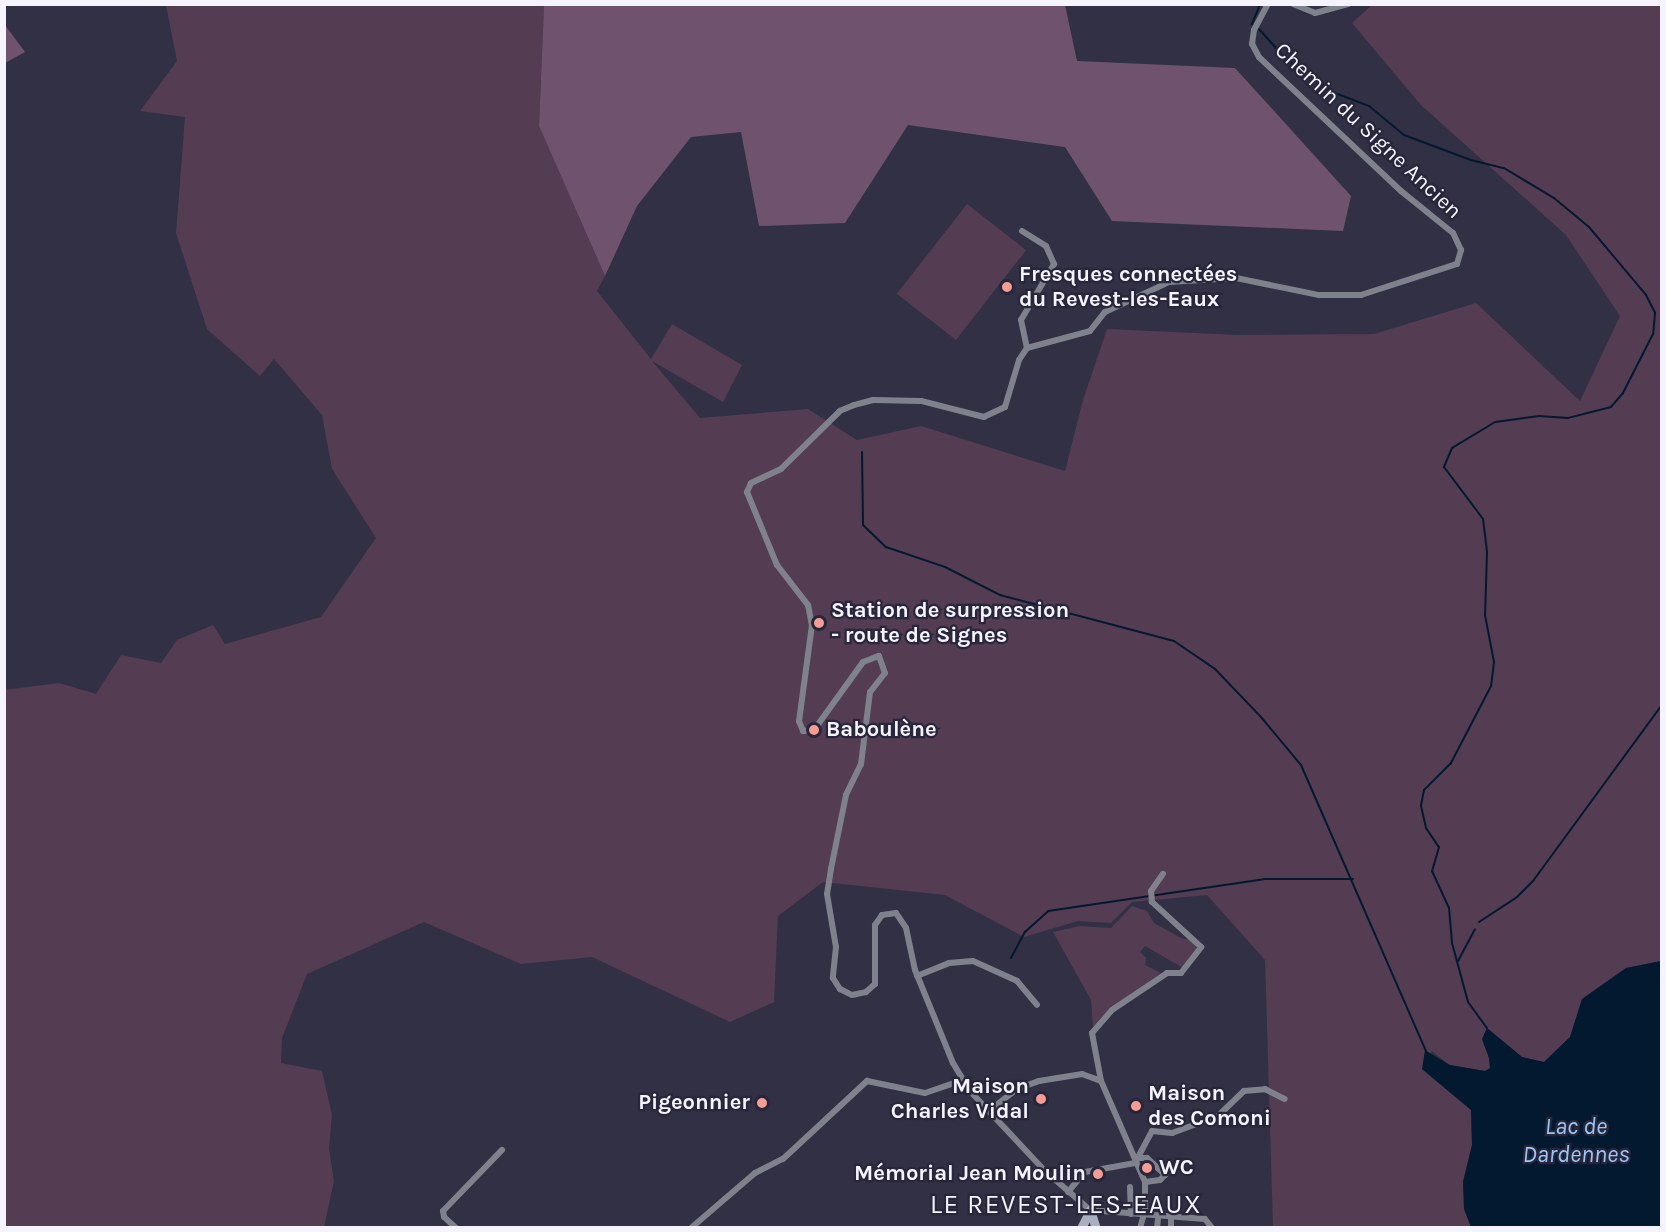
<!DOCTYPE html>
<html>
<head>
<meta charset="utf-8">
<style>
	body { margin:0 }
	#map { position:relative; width:1666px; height:1232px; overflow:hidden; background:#323044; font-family:Karla,sans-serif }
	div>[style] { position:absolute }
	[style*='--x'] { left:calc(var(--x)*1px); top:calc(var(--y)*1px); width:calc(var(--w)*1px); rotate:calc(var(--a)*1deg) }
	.green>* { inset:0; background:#543c53; transform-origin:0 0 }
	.forest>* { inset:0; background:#6f536e }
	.water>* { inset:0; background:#031930 }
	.stream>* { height:2px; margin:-1px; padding:0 1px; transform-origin:1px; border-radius:1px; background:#031930 }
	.street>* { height:6px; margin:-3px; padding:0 3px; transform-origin:3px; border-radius:3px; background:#7f828d }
	.secondary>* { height:9px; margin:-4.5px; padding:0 4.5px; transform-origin:4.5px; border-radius:4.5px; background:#aaafc0 }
	.dots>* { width:16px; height:16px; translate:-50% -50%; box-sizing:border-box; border:3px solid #28263a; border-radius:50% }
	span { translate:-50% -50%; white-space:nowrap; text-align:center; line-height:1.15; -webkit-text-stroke:4.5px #28263a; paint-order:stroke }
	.street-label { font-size:22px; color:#f4f3fe }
	.poi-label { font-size:22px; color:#f4f3fe; font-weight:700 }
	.left { translate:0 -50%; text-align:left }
	.right { translate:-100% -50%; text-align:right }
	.water-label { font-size:24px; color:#9ac7f8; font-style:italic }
	.quarter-label { font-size:26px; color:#f4f3fe; letter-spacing:1.5px }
	.frame { position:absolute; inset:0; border:6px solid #f4f3fe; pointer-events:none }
</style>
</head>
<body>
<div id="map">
	<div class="green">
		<i style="clip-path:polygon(166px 5px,544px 5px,539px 126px,605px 276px,597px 291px,651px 359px,672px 324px,742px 365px,723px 402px,652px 361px,700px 418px,808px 409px,857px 440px,921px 426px,1065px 471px,1083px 400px,1107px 329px,1237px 335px,1374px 334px,1476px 303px,1580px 401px,1620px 316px,1566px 235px,1421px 105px,1352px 23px,1372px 5px,1661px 5px,1661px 961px,1626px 968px,1582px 999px,1570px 1037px,1544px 1062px,1522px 1057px,1487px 1028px,1482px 1039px,1489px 1058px,1490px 1068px,1485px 1071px,1449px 1065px,1432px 1051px,1422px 1069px,1471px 1110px,1472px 1145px,1463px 1182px,1464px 1209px,1471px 1227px,1273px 1227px,1265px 960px,1207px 895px,1132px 902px,1111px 923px,1078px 921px,1024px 937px,945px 895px,823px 882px,778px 916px,774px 1002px,730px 1022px,592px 957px,521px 964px,424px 922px,307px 974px,282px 1038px,281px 1063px,322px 1071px,332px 1115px,329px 1149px,334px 1181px,324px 1227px,5px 1227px,4px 690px,59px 683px,96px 694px,121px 655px,161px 663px,177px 640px,213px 625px,225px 644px,321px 617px,376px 538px,332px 469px,322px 415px,274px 359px,260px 376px,207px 329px,176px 233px,185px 117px,140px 111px,177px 61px)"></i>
		<i style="left:967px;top:204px;width:75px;height:114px;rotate:38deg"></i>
		<i style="clip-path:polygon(1132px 906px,1147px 911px,1154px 923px,1181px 938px,1191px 940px,1197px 949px,1183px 968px,1145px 946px,1140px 952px,1146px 958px,1145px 965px,1161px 973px,1109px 1009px,1093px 1027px,1091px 1000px,1053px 932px,1080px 926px,1111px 928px)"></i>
	</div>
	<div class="forest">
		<i style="clip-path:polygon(544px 5px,1065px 5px,1077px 61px,1235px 68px,1351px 196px,1343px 231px,1112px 221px,1065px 147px,908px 125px,845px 223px,759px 226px,741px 132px,691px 137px,637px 206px,605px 276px,539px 126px)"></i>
		<i style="clip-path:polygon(5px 25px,25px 52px,5px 63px,4px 63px)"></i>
	</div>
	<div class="water">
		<i style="clip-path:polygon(1661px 961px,1661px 1227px,1471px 1227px,1464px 1209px,1463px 1182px,1472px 1145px,1471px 1110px,1422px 1069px,1425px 1050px,1450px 1065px,1485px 1071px,1490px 1068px,1489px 1058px,1482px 1039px,1487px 1028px,1522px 1057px,1544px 1062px,1570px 1037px,1582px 999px,1626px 968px)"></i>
	</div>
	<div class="stream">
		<i style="--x:1252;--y:24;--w:22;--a:-68"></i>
		<i style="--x:1259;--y:29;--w:40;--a:48"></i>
		<i style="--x:1286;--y:59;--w:60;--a:34.8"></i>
		<i style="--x:1335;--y:93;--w:36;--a:21"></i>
		<i style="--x:1369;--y:106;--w:45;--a:39.6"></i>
		<i style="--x:1404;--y:135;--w:72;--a:20.5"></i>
		<i style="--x:1471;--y:160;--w:34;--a:14"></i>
		<i style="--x:1504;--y:168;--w:58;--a:31"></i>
		<i style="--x:1554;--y:198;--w:45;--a:39.6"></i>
		<i style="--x:1589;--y:227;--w:89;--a:50"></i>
		<i style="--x:1646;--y:295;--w:20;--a:63"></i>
		<i style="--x:1655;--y:313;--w:21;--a:95"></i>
		<i style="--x:1653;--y:334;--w:66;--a:117"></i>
		<i style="--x:1623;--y:393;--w:18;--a:131"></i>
		<i style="--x:1611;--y:407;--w:44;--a:165.7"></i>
		<i style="--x:1568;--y:418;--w:29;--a:-176"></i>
		<i style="--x:1539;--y:416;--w:44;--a:172.2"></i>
		<i style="--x:1495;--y:422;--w:50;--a:148.8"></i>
		<i style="--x:1452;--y:448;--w:21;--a:113"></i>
		<i style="--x:1444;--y:467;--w:65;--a:53.1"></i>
		<i style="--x:1483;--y:519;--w:34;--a:83"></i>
		<i style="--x:1487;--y:553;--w:62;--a:91.8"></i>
		<i style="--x:1485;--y:615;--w:48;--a:79.2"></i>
		<i style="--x:1494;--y:662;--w:24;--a:97"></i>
		<i style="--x:1491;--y:686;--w:87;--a:117.5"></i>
		<i style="--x:1451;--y:763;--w:38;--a:135"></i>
		<i style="--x:1424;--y:790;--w:16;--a:101"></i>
		<i style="--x:1421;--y:806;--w:23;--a:77"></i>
		<i style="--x:1426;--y:828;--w:23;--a:56"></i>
		<i style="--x:1439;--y:847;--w:25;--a:106"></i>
		<i style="--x:1432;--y:871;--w:41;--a:65.3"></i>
		<i style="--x:1449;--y:908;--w:35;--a:85"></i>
		<i style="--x:1452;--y:943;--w:61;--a:74.8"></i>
		<i style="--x:1468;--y:1002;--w:32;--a:54"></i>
		<i style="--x:862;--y:452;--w:73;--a:89.2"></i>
		<i style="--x:863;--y:525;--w:32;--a:44"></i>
		<i style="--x:886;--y:547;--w:62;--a:18.7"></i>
		<i style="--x:945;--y:567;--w:62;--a:27"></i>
		<i style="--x:1000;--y:595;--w:180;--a:14.8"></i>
		<i style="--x:1174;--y:641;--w:50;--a:34.3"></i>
		<i style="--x:1215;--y:669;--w:66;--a:46.2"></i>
		<i style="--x:1261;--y:717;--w:62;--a:50.2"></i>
		<i style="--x:1301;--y:765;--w:312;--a:66.4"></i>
		<i style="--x:1479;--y:922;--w:45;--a:-33.3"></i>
		<i style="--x:1517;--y:897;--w:23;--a:-45"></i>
		<i style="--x:1533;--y:881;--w:218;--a:-53.8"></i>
		<i style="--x:1011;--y:958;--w:30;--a:-62"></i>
		<i style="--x:1025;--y:932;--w:31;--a:-42"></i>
		<i style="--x:1048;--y:911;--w:218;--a:-8.4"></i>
		<i style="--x:1264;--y:879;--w:89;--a:0"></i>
		<i style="--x:1458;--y:961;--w:36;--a:-62"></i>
	</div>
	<div class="street">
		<i style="--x:1293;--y:4;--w:24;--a:22"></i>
		<i style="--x:1315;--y:13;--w:34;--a:-15"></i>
		<i style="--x:1022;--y:231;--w:28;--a:32"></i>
		<i style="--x:1046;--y:246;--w:20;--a:66"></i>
		<i style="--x:1054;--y:264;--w:65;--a:120.5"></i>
		<i style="--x:1021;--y:320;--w:29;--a:78"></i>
		<i style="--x:1027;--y:348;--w:14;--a:124"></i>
		<i style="--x:1019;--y:360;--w:49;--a:106.6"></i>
		<i style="--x:1005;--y:407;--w:23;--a:155"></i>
		<i style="--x:984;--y:417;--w:65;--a:-165.7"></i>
		<i style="--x:921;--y:401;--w:48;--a:-178.8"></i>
		<i style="--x:873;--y:400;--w:20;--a:165"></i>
		<i style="--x:854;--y:405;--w:15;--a:157"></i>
		<i style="--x:840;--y:411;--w:83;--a:135.5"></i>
		<i style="--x:781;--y:469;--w:33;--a:155"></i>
		<i style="--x:751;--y:483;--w:10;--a:114"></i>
		<i style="--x:747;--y:492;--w:79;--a:67.7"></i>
		<i style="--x:777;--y:565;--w:51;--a:52.2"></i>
		<i style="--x:808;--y:605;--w:20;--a:79"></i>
		<i style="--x:812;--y:625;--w:97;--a:97.7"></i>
		<i style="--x:799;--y:721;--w:11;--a:68"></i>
		<i style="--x:803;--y:731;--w:11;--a:-5"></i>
		<i style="--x:814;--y:730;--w:84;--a:-54.2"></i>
		<i style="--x:863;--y:662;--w:17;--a:-21"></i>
		<i style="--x:879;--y:656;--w:18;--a:71"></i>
		<i style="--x:885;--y:673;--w:24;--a:128"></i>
		<i style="--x:870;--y:692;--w:73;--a:97.1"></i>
		<i style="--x:861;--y:764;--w:34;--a:116"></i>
		<i style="--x:846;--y:795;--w:76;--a:101.5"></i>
		<i style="--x:831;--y:869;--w:25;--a:99"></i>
		<i style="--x:827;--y:894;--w:54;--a:80.4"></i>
		<i style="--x:836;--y:947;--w:31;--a:96"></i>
		<i style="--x:833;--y:978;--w:13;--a:58"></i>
		<i style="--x:840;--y:989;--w:13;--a:27"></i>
		<i style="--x:852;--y:995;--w:14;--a:-12"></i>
		<i style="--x:866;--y:992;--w:12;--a:-42"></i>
		<i style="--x:875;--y:984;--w:59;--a:-90"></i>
		<i style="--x:875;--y:925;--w:12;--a:-55"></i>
		<i style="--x:882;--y:915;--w:14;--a:-8"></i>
		<i style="--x:896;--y:913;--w:18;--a:56"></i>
		<i style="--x:906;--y:928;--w:43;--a:77.9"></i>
		<i style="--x:915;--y:970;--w:100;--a:67.8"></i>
		<i style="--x:953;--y:1063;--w:31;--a:59"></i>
		<i style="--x:969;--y:1090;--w:110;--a:46.8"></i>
		<i style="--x:1044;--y:1170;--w:61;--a:41"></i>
		<i style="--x:1090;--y:1210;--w:115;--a:4.5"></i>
		<i style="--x:1205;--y:1219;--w:11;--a:52"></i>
		<i style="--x:1027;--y:348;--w:65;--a:-15.1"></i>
		<i style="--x:1090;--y:331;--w:24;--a:-52"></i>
		<i style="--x:1105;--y:312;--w:71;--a:-25.1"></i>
		<i style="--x:1169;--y:282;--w:67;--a:-3.4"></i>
		<i style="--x:1236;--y:278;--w:85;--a:11.6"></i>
		<i style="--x:1319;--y:295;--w:42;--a:0"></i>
		<i style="--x:1361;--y:295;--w:101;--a:-17.9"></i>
		<i style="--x:1457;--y:264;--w:15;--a:-74"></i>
		<i style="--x:1461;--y:250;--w:19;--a:-115"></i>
		<i style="--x:1453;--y:233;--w:67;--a:-141.1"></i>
		<i style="--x:1401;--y:191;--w:195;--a:-136.7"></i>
		<i style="--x:1259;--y:57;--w:15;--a:-118"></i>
		<i style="--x:1252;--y:44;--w:14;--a:-82"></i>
		<i style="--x:1254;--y:30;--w:30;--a:-62"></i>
		<i style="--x:917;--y:976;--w:35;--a:-22"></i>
		<i style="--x:949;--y:963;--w:24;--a:-5"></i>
		<i style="--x:973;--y:961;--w:48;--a:24.4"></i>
		<i style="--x:1017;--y:981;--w:31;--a:50"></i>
		<i style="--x:990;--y:1110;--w:34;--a:-38"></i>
		<i style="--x:1017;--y:1089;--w:23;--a:-20"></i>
		<i style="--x:1039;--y:1081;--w:44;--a:-9.2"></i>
		<i style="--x:1082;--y:1074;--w:20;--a:20"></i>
		<i style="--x:1136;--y:1158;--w:11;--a:0"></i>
		<i style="--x:1147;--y:1158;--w:25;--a:43"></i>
		<i style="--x:1165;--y:1175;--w:7;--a:135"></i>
		<i style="--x:1160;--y:1180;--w:15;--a:172"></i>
		<i style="--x:1135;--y:1163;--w:36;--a:-62"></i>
		<i style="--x:1152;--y:1131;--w:20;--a:6"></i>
		<i style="--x:1172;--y:1133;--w:49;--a:-20.3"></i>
		<i style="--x:1218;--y:1116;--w:36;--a:-44"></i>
		<i style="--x:1244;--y:1091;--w:21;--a:-5"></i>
		<i style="--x:1265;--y:1089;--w:22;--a:27"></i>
		<i style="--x:1130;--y:1187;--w:27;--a:88"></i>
		<i style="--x:1068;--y:1192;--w:26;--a:-50"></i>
		<i style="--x:1085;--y:1172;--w:51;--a:-10.2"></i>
		<i style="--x:1171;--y:1218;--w:10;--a:90"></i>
		<i style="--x:456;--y:1228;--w:16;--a:-137"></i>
		<i style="--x:444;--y:1217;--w:6;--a:-99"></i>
		<i style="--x:443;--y:1211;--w:85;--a:-46"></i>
		<i style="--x:691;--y:1228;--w:84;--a:-40.7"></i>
		<i style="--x:755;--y:1173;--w:31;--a:-27"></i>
		<i style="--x:783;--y:1159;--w:115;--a:-42.9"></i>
		<i style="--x:867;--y:1081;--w:59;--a:11.7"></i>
		<i style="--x:925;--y:1093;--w:40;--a:-18.9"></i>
		<i style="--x:1140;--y:1228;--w:19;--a:-74"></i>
		<i style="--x:1145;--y:1210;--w:28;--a:-90"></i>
		<i style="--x:1145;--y:1182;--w:110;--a:-113.5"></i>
		<i style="--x:1101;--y:1081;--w:49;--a:-100.6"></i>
		<i style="--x:1092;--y:1033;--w:30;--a:-49"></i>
		<i style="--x:1112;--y:1010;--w:66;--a:-33.9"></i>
		<i style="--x:1167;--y:973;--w:14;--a:0"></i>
		<i style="--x:1181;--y:973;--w:33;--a:-52"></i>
		<i style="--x:1201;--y:947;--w:67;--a:-137.4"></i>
		<i style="--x:1152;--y:902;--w:11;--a:-95"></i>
		<i style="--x:1151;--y:891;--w:21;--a:-55"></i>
		<i style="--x:1157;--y:1228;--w:10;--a:-84"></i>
	</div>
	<div class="secondary">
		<i style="--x:1090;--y:1210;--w:19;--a:72"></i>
		<i style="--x:1081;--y:1228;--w:20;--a:-63"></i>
	</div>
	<div class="dots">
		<i style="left:1007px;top:287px;background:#f59c93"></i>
		<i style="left:819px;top:623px;background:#f59c93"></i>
		<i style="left:814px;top:730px;background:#f59c93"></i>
		<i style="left:1041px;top:1099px;background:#f59c93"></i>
		<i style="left:762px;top:1103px;background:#f59c93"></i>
		<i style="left:1136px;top:1106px;background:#f59c93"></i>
		<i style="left:1147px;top:1168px;background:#f59c93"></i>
		<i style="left:1098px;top:1174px;background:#f59c93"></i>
	</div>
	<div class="street-label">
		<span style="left:1368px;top:131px;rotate:43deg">Chemin du Signe Ancien</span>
	</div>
	<div class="poi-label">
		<span class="left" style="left:1019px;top:287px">Fresques connectées<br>du Revest-les-Eaux</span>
		<span class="left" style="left:831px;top:623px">Station de surpression<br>- route de Signes</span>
		<span class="left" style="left:826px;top:730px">Baboulène</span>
		<span class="right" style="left:1029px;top:1099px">Maison<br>Charles Vidal</span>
		<span class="left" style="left:1148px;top:1106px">Maison<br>des Comoni</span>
		<span class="right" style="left:750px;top:1103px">Pigeonnier</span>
		<span class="left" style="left:1159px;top:1168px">WC</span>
		<span class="right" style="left:1086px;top:1174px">Mémorial Jean Moulin</span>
	</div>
	<div class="water-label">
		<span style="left:1576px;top:1141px">Lac de<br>Dardennes</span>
	</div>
	<div class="quarter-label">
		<span style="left:1066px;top:1205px">LE REVEST-LES-EAUX</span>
	</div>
	<div class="frame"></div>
</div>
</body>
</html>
